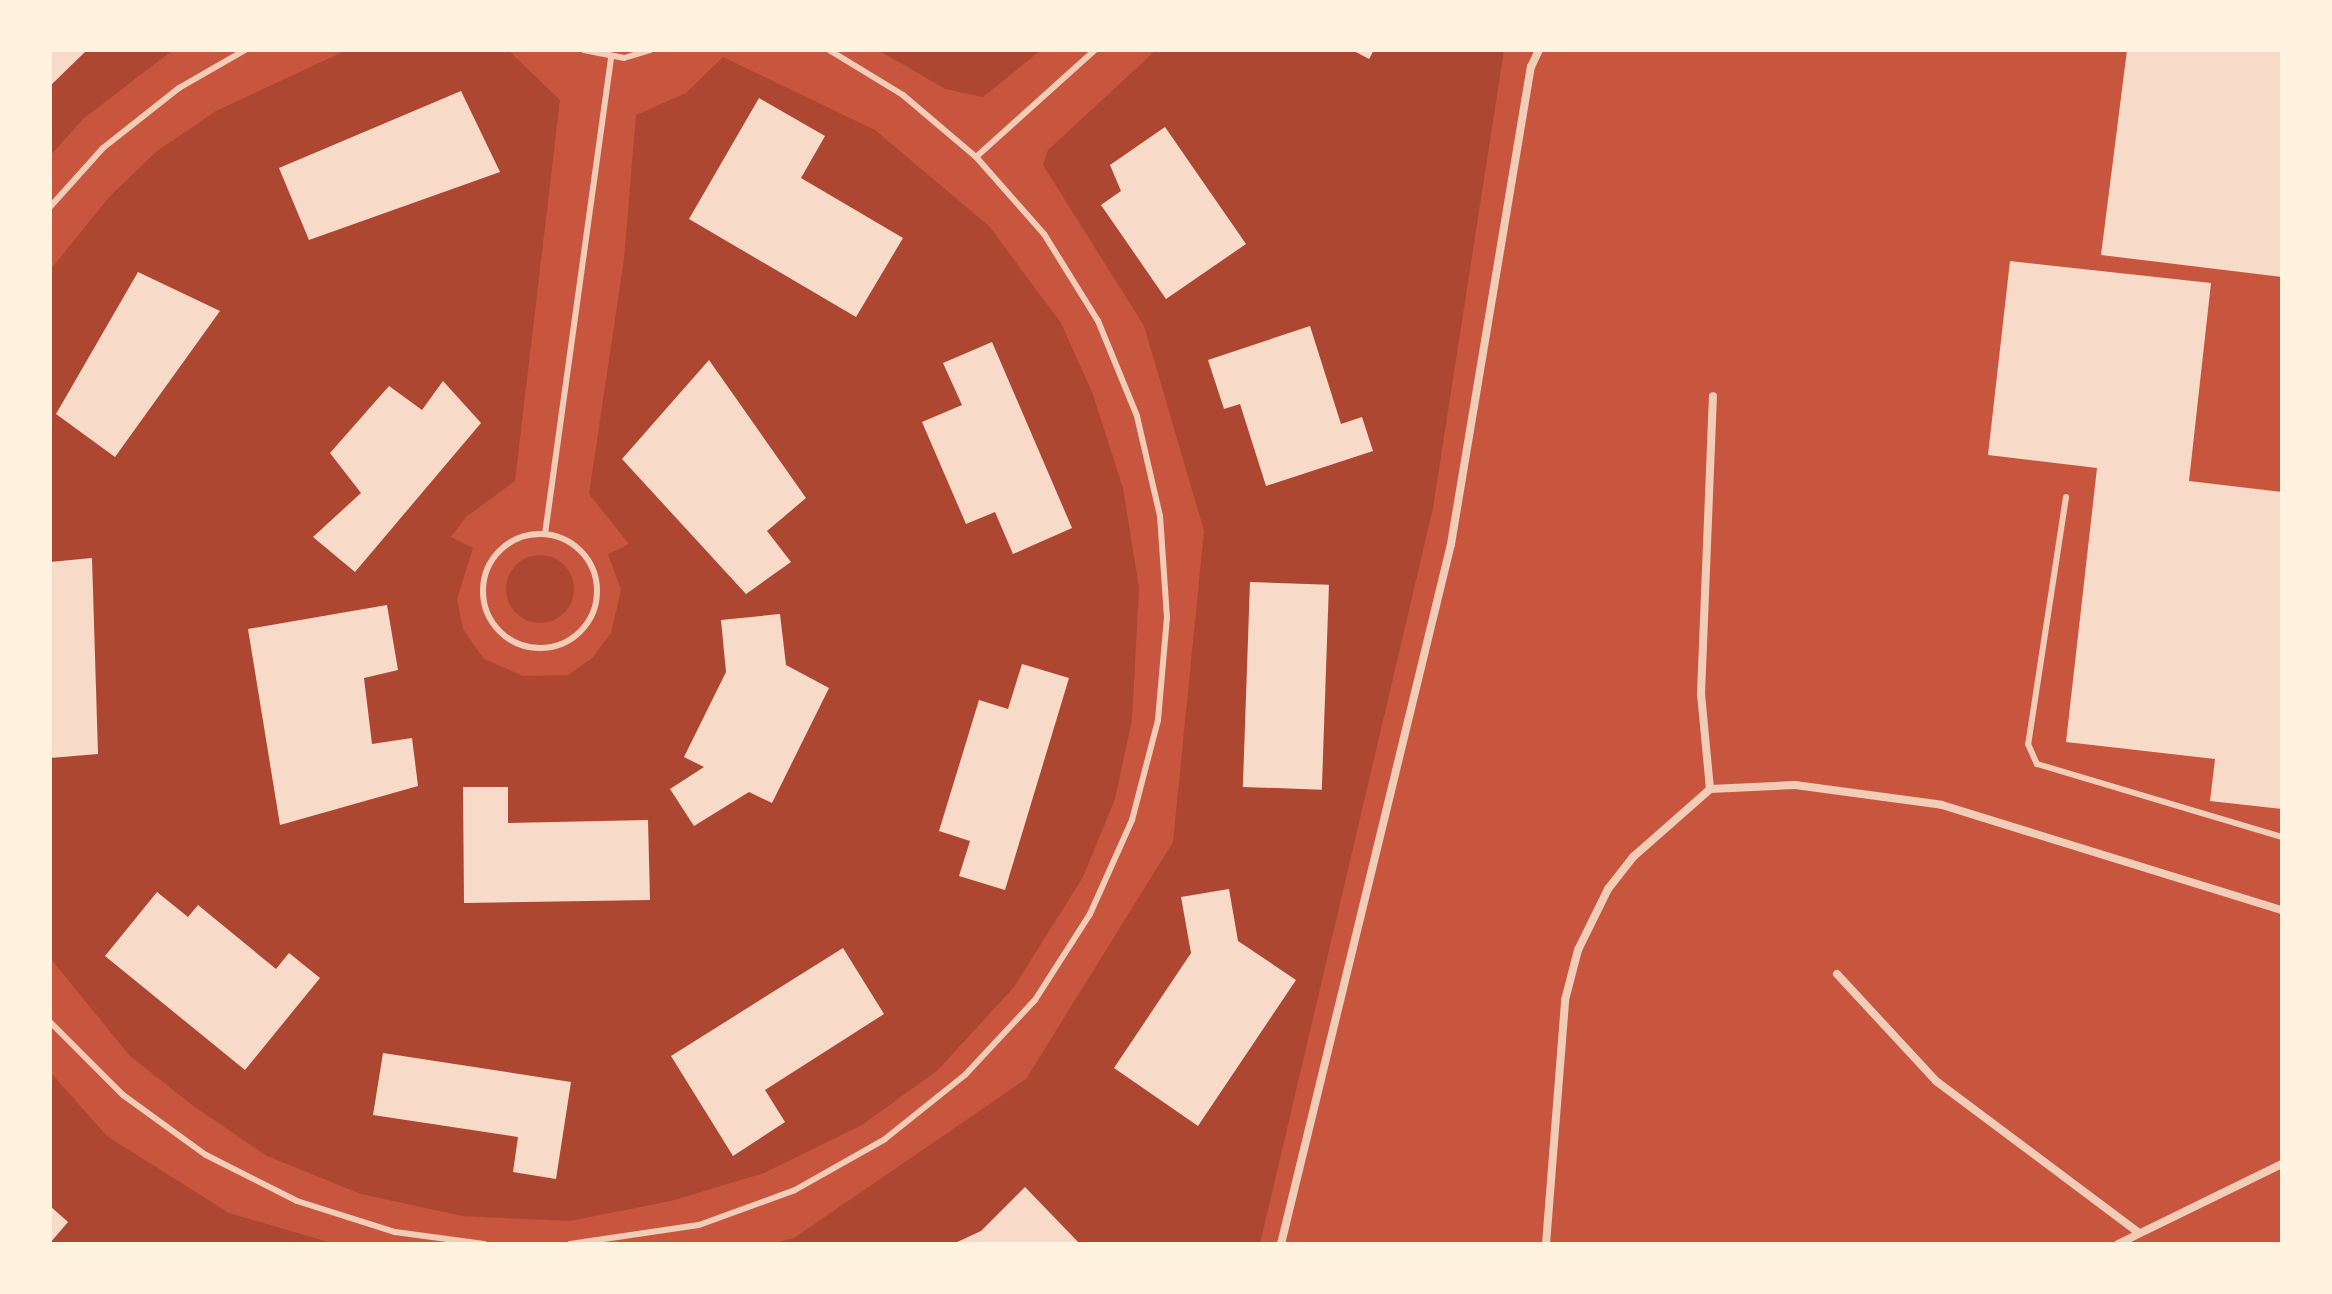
<!DOCTYPE html>
<html>
<head>
<meta charset="utf-8">
<style>
	body { margin:0 }
	#map { position:relative; width:2332px; height:1294px; overflow:hidden; background:#c8553d; font-family:Georgia,serif }
	div>[style] { position:absolute }
	[style*='--x'] { left:calc(var(--x)*1px); top:calc(var(--y)*1px); width:calc(var(--w)*1px); rotate:calc(var(--a)*1deg) }
	.green>* { inset:0; background:#ae4732 }
	.round { border-radius:50% }
	.building>* { inset:0; background:#f7dbc8; transform-origin:0 0 }
	.service>* { height:6px; margin:-3px; padding:0 3px; transform-origin:3px; border-radius:3px; background:#f1ccb7 }
	.service>.ring { margin:-3px; padding:0; box-sizing:content-box; background:none; border:6px solid #f1ccb7; border-radius:50% }
	.minor>* { height:8px; margin:-4px; padding:0 4px; transform-origin:4px; border-radius:4px; background:#f1ccb7 }
	span { translate:-50% -50%; white-space:nowrap; text-align:center; line-height:1.15; -webkit-text-stroke:7px #fff3e0; paint-order:stroke }
	.frame { position:absolute; inset:0; border:52px solid #fff3e0; pointer-events:none }
</style>
</head>
<body>
<div id="map">
	<div class="green">
		<i style="clip-path:polygon(50px 50px,173px 50px,83px 119px,50px 156px)"></i>
		<i style="clip-path:polygon(347px 50px,508px 50px,560px 100px,515px 481px,466px 517px,451px 537px,473px 548px,457px 599px,463px 629px,484px 659px,523px 676px,568px 675px,592px 658px,611px 633px,621px 590px,608px 554px,629px 544px,589px 494px,624px 259px,636px 115px,686px 93px,723px 57px,875px 130px,989px 226px,1061px 323px,1092px 392px,1123px 488px,1139px 588px,1132px 720px,1115px 799px,1083px 877px,1014px 987px,938px 1070px,862px 1125px,764px 1173px,671px 1201px,569px 1221px,462px 1216px,361px 1194px,267px 1156px,196px 1108px,130px 1056px,50px 958px,50px 270px,110px 196px,157px 151px,216px 111px)"></i>
		<i style="clip-path:polygon(878px 50px,1041px 50px,983px 97px,945px 89px)"></i>
		<i style="clip-path:polygon(1156px 50px,1504px 50px,1433px 508px,1260px 1244px,772px 1244px,794px 1238px,1026px 1079px,1173px 842px,1204px 531px,1144px 326px,1043px 165px,1048px 150px)"></i>
		<i class="round" style="left:506px;top:555px;width:68px;height:68px"></i>
		<i style="clip-path:polygon(50px 1072px,107px 1136px,229px 1213px,335px 1244px,50px 1244px)"></i>
	</div>
	<div class="building">
		<i style="clip-path:polygon(50px 50px,87px 50px,50px 86px)"></i>
		<i style="clip-path:polygon(1352px 50px,1374px 50px,1369px 59px)"></i>
		<i style="clip-path:polygon(2127px 50px,2282px 50px,2282px 277px,2101px 255px)"></i>
		<i style="clip-path:polygon(461px 91px,500px 172px,309px 240px,279px 168px)"></i>
		<i style="clip-path:polygon(759px 98px,825px 136px,801px 178px,903px 238px,856px 317px,689px 219px)"></i>
		<i style="clip-path:polygon(1165px 127px,1246px 244px,1166px 299px,1101px 205px,1121px 191px,1110px 165px)"></i>
		<i style="clip-path:polygon(2010px 261px,2211px 283px,2189px 481px,2282px 492px,2282px 809px,2210px 801px,2215px 759px,2066px 742px,2097px 468px,1988px 455px)"></i>
		<i style="clip-path:polygon(138px 272px,220px 311px,115px 457px,56px 414px)"></i>
		<i style="clip-path:polygon(1310px 326px,1341px 424px,1362px 417px,1373px 451px,1266px 486px,1240px 404px,1224px 409px,1208px 360px)"></i>
		<i style="clip-path:polygon(992px 342px,1072px 528px,1013px 554px,995px 512px,966px 524px,922px 422px,962px 405px,943px 363px)"></i>
		<i style="clip-path:polygon(709px 360px,806px 498px,767px 531px,791px 562px,746px 594px,622px 459px)"></i>
		<i style="clip-path:polygon(443px 381px,481px 423px,355px 572px,313px 537px,361px 493px,330px 453px,389px 386px,422px 410px)"></i>
		<i style="clip-path:polygon(92px 558px,98px 754px,50px 758px,50px 562px)"></i>
		<i style="left:1250px;top:582px;width:79px;height:205px;rotate:2deg"></i>
		<i style="clip-path:polygon(387px 605px,398px 670px,364px 678px,372px 744px,412px 738px,418px 786px,280px 825px,248px 629px)"></i>
		<i style="clip-path:polygon(780px 614px,786px 665px,829px 688px,772px 803px,749px 792px,694px 826px,670px 789px,704px 767px,684px 757px,726px 672px,721px 620px)"></i>
		<i style="clip-path:polygon(1022px 664px,1069px 678px,1005px 890px,959px 876px,970px 841px,939px 831px,979px 700px,1008px 709px)"></i>
		<i style="clip-path:polygon(463px 787px,508px 787px,508px 823px,648px 820px,650px 900px,464px 903px)"></i>
		<i style="clip-path:polygon(1229px 889px,1238px 941px,1296px 980px,1198px 1126px,1114px 1068px,1191px 953px,1181px 897px)"></i>
		<i style="clip-path:polygon(157px 892px,188px 917px,198px 905px,276px 969px,289px 953px,320px 978px,245px 1070px,105px 956px)"></i>
		<i style="clip-path:polygon(843px 948px,884px 1014px,765px 1090px,785px 1122px,733px 1156px,671px 1056px)"></i>
		<i style="clip-path:polygon(383px 1053px,571px 1082px,556px 1179px,513px 1172px,518px 1137px,373px 1115px)"></i>
		<i style="clip-path:polygon(1025px 1187px,1080px 1244px,953px 1244px,981px 1231px)"></i>
		<i style="clip-path:polygon(50px 1206px,68px 1222px,50px 1243px)"></i>
	</div>
	<div class="service">
		<i style="--x:584;--y:50;--w:41;--a:11.3"></i>
		<i style="--x:624;--y:58;--w:27;--a:-17"></i>
		<i style="--x:976;--y:157;--w:160;--a:-42"></i>
		<i style="--x:50;--y:207;--w:79;--a:-48.1"></i>
		<i style="--x:103;--y:148;--w:97;--a:-38.3"></i>
		<i style="--x:179;--y:88;--w:76;--a:-29.9"></i>
		<i style="--x:2066;--y:497;--w:250;--a:98.7"></i>
		<i style="--x:2028;--y:744;--w:22;--a:66"></i>
		<i style="--x:2037;--y:764;--w:256;--a:16.6"></i>
		<i class="ring" style="left:483px;top:534px;width:108px;height:108px"></i>
		<i style="--x:545;--y:534;--w:482;--a:-82.1"></i>
		<i style="--x:50;--y:1022;--w:103;--a:45"></i>
		<i style="--x:123;--y:1095;--w:102;--a:35.9"></i>
		<i style="--x:206;--y:1155;--w:102;--a:26.8"></i>
		<i style="--x:297;--y:1201;--w:103;--a:17.6"></i>
		<i style="--x:395;--y:1232;--w:90;--a:7.7"></i>
		<i style="--x:570;--y:1244;--w:130;--a:-8.4"></i>
		<i style="--x:699;--y:1225;--w:102;--a:-20"></i>
		<i style="--x:795;--y:1190;--w:103;--a:-29.5"></i>
		<i style="--x:885;--y:1139;--w:102;--a:-38.7"></i>
		<i style="--x:965;--y:1075;--w:103;--a:-47"></i>
		<i style="--x:1035;--y:1000;--w:102;--a:-57.4"></i>
		<i style="--x:1090;--y:914;--w:103;--a:-65.9"></i>
		<i style="--x:1132;--y:820;--w:103;--a:-75.4"></i>
		<i style="--x:1158;--y:720;--w:102;--a:-85"></i>
		<i style="--x:1167;--y:618;--w:102;--a:-93.9"></i>
		<i style="--x:1160;--y:516;--w:103;--a:-103"></i>
		<i style="--x:1137;--y:416;--w:103;--a:-112.3"></i>
		<i style="--x:1098;--y:321;--w:102;--a:-121.8"></i>
		<i style="--x:1044;--y:234;--w:103;--a:-131.4"></i>
		<i style="--x:976;--y:157;--w:96;--a:-139.7"></i>
		<i style="--x:903;--y:95;--w:87;--a:-148.7"></i>
	</div>
	<div class="minor">
		<i style="--x:1710;--y:789;--w:95;--a:-95.4"></i>
		<i style="--x:1701;--y:694;--w:298;--a:-87.7"></i>
		<i style="--x:1837;--y:974;--w:146;--a:47.2"></i>
		<i style="--x:1936;--y:1081;--w:252;--a:36.8"></i>
		<i style="--x:1281;--y:1244;--w:720;--a:-76.35"></i>
		<i style="--x:1451;--y:544;--w:484;--a:-80.5"></i>
		<i style="--x:1531;--y:67;--w:19;--a:-65"></i>
		<i style="--x:1546;--y:1244;--w:245;--a:-85.5"></i>
		<i style="--x:1565;--y:1000;--w:52;--a:-75.4"></i>
		<i style="--x:1578;--y:950;--w:68;--a:-63.8"></i>
		<i style="--x:1608;--y:889;--w:41;--a:-52"></i>
		<i style="--x:1633;--y:857;--w:103;--a:-41.4"></i>
		<i style="--x:1710;--y:789;--w:85;--a:-2.7"></i>
		<i style="--x:1795;--y:785;--w:148;--a:7.7"></i>
		<i style="--x:1942;--y:805;--w:356;--a:17.2"></i>
		<i style="--x:2118;--y:1244;--w:182;--a:-26"></i>
	</div>
	<div class="frame"></div>
</div>
</body>
</html>
